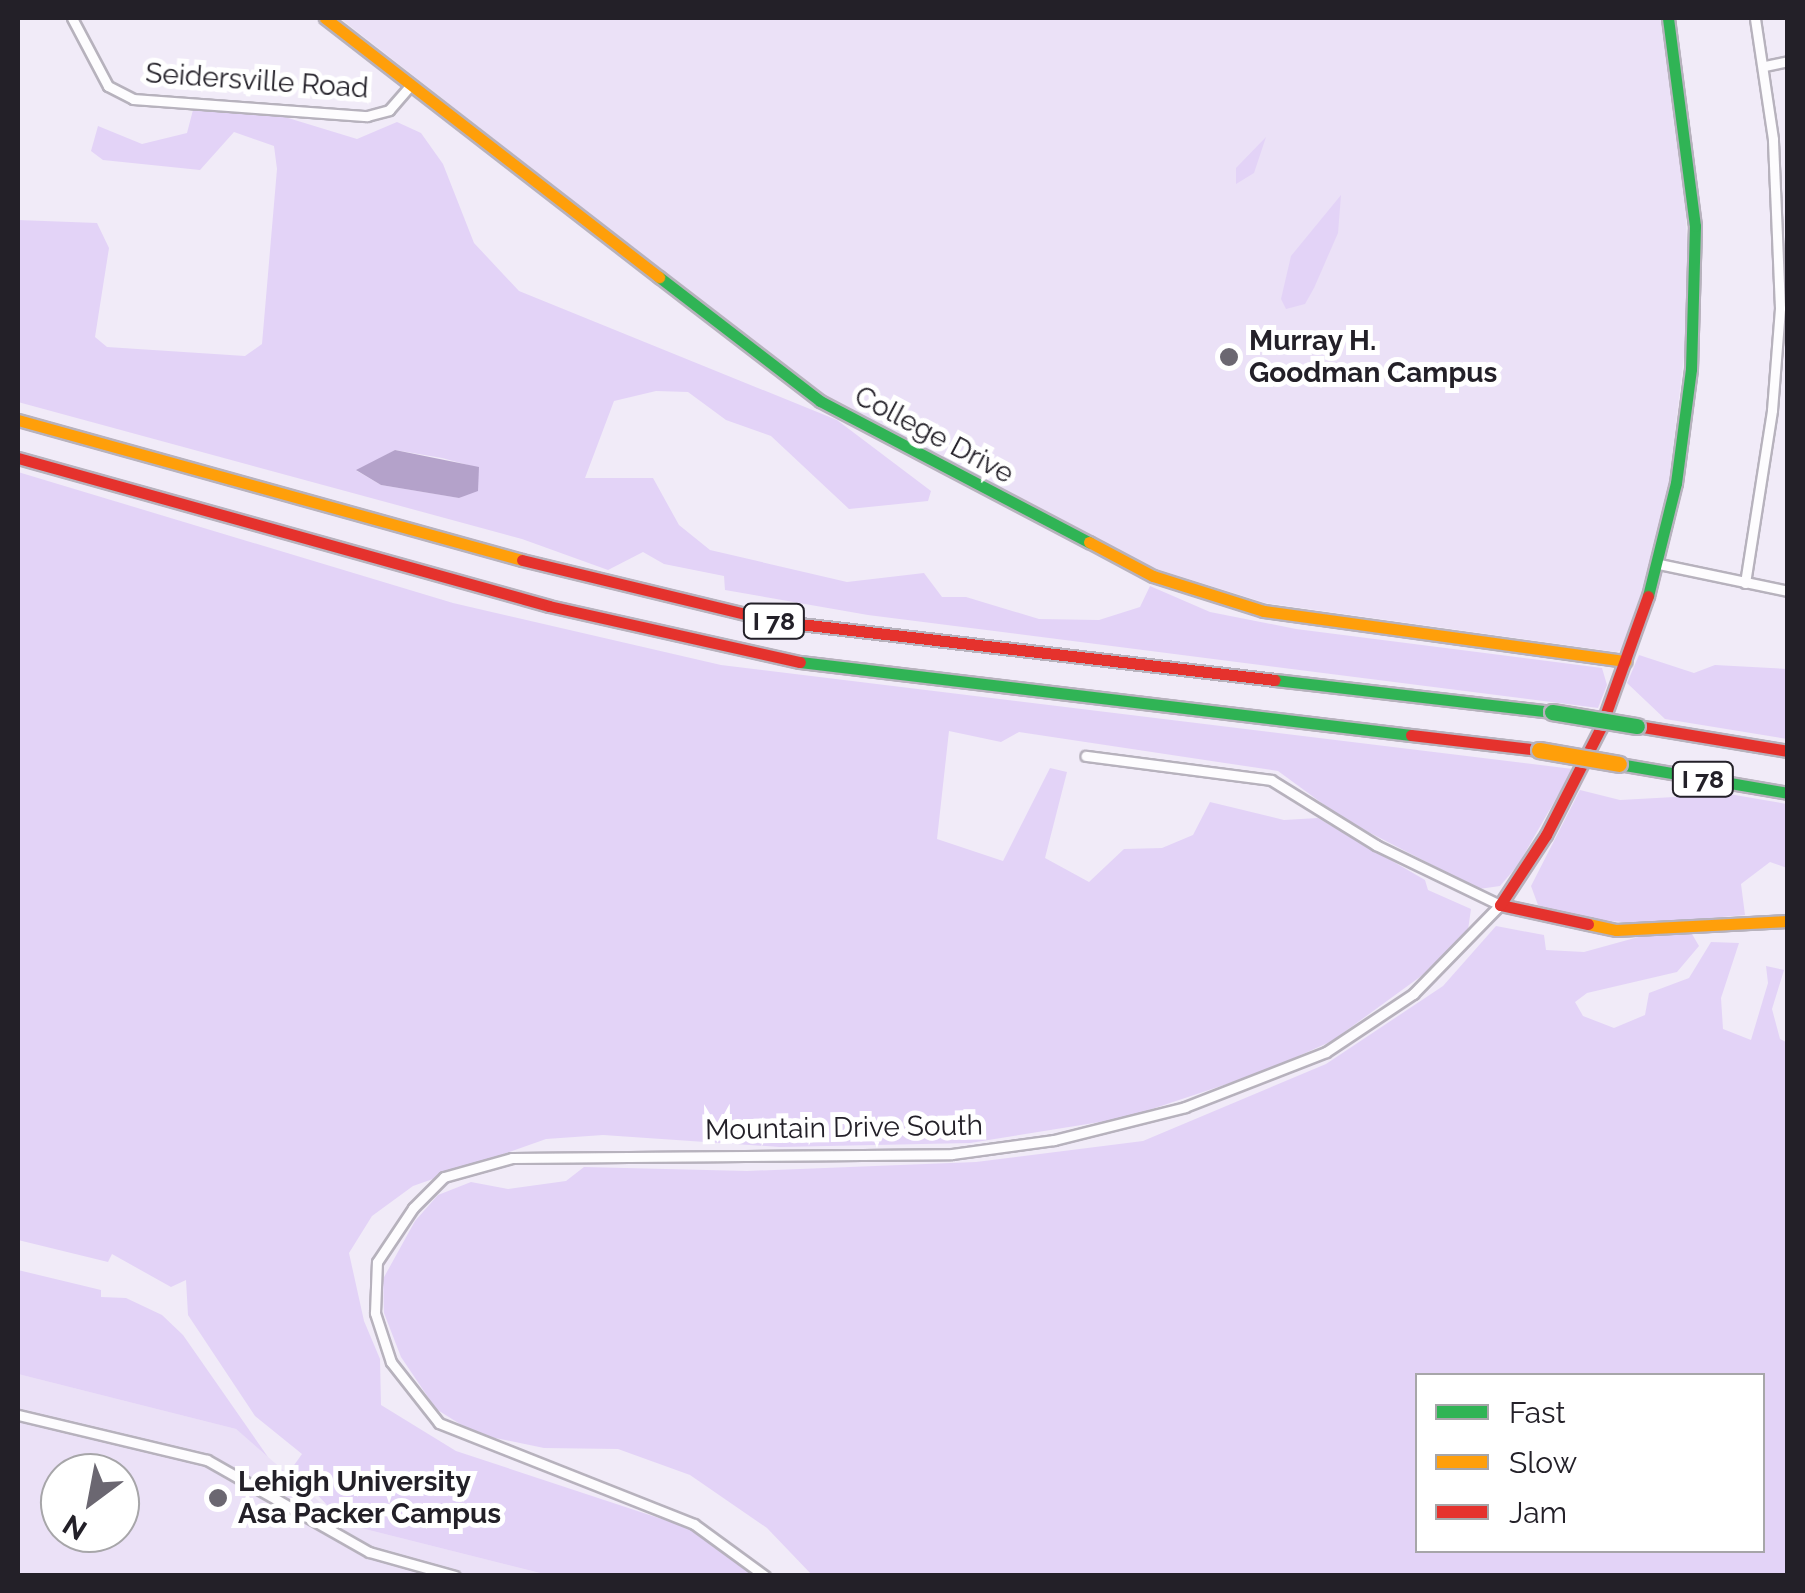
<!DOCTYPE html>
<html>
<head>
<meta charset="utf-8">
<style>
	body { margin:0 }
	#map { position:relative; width:1805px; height:1593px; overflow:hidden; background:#f1ebf8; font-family:Raleway,sans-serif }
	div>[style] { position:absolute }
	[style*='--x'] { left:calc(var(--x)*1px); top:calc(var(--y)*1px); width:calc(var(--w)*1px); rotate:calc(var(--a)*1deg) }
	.built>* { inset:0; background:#ebe1f7 }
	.green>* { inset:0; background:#e3d3f7 }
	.water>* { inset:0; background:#b4a2ca }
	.stream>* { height:2.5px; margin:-1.25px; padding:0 1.25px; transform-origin:1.25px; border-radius:1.25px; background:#b4a2ca }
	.roads { filter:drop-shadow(2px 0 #b7b2bd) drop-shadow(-2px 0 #b7b2bd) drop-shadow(0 2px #b7b2bd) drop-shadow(0 -2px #b7b2bd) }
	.street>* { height:9px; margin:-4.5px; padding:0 4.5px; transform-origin:4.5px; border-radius:4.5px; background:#fdfcfe }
	.fast>* { height:11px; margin:-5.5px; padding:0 5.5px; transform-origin:5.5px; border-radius:5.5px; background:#30b455 }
	.slow>* { height:11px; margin:-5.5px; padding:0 5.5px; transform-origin:5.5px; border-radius:5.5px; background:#ff9f0a }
	.jam>* { height:11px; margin:-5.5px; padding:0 5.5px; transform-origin:5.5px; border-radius:5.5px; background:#e5322d }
	.bridges { filter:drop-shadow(2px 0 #b7b2bd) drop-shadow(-2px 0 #b7b2bd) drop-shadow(0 2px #b7b2bd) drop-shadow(0 -2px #b7b2bd) }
	.fast-bridge>* { height:15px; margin:-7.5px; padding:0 7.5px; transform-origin:7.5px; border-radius:7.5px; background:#30b455 }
	.slow-bridge>* { height:15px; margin:-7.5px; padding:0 7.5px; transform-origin:7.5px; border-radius:7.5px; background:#ff9f0a }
	.dots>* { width:28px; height:28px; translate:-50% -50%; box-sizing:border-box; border:5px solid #fff; border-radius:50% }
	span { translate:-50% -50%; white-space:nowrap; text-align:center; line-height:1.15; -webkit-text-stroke:10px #fff; paint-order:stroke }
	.shield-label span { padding:2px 8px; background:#fff; border:2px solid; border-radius:8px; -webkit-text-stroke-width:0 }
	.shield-label { font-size:25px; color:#232028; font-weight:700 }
	.street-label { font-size:28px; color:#232028 }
	.poi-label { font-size:28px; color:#232028; font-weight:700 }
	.left { translate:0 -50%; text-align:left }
	.frame { position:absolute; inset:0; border:20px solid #232028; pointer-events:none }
	.legend { position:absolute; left:1415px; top:1373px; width:350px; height:180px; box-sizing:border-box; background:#fff; border:2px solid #a7a6a9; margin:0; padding:12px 18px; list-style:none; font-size:30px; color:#232028 }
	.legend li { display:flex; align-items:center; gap:20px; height:50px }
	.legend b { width:50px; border:2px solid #a7a6a9 }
	.north { position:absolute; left:40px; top:1453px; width:100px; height:100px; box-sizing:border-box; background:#fff; border:2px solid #a7a6a9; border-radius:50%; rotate:212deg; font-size:28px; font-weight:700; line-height:40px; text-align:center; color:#232028 }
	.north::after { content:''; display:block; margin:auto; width:35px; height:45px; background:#6b6771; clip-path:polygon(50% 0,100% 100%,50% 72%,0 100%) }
</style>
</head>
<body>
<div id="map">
	<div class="built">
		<i style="clip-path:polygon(340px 18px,1662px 18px,1684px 157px,1689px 313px,1667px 499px,1626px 647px,1617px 652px,1266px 603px,1150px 567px,878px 428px,802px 381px)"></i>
		<i style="clip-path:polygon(evenodd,18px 1374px,236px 1429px,345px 1524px,548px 1575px,18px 1576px,18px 1374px,60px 1473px,120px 1473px,120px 1533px,60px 1533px,60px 1473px)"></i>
	</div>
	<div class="green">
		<i style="clip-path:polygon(evenodd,193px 110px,275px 114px,357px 139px,397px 122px,421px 133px,443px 164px,474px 243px,519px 291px,837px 420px,931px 491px,928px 501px,849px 509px,771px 436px,726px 420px,688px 392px,656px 391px,614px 401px,585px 478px,653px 478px,679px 525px,710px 550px,847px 582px,924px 573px,942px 597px,966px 597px,1039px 619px,1099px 620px,1140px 607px,1150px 586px,1210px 612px,1296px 629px,1602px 668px,1607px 685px,1598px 708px,868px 615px,725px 590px,724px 576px,664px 564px,643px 552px,608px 570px,522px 539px,18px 402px,18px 220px,97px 223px,109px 248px,95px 337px,107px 347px,245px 356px,262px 344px,277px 169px,274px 146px,234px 132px,200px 170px,103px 160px,91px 151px,98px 126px,142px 144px,187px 133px,193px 110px,395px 450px,442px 458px,479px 468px,460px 498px,381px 485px,357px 471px,395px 450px)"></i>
		<i style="clip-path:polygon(1266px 137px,1254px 173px,1236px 184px,1236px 168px)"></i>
		<i style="clip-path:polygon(1341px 195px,1338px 233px,1314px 288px,1305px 304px,1286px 309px,1281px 299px,1291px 256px)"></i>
		<i style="clip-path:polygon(18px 472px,453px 603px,721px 665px,1573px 769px,1518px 865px,1500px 886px,1479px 889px,1345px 820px,1278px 771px,1019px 732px,1001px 742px,949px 731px,937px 839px,1003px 861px,1050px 768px,1067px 772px,1045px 858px,1089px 882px,1124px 849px,1162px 848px,1193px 835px,1210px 802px,1284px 820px,1318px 818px,1425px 880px,1428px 890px,1471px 909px,1468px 930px,1435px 966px,1332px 1041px,1263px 1072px,1125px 1118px,970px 1143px,780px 1147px,603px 1135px,546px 1139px,413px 1186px,372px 1216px,349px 1253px,364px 1321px,380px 1359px,381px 1405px,456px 1451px,695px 1530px,754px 1575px,548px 1575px,345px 1524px,292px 1468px,302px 1454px,255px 1416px,188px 1315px,186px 1280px,171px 1287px,112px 1254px,108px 1262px,18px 1240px)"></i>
		<i style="clip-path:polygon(1639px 655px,1694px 673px,1715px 665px,1787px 669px,1787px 739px,1665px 719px,1627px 683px)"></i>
		<i style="clip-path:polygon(1580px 790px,1620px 800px,1729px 794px,1787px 804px,1787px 868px,1770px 862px,1741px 884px,1745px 915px,1642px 924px,1561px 916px,1538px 905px,1531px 886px)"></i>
		<i style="clip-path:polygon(evenodd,1496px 926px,1544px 935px,1546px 950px,1584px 952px,1642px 936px,1692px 934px,1699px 946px,1677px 972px,1587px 993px,1575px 1002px,1583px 1016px,1614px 1028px,1645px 1015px,1649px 993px,1689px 978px,1711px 942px,1739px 943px,1721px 998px,1723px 1029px,1751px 1040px,1768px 983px,1766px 966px,1784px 970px,1772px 1009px,1780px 1039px,1788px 1043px,1787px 1575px,812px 1575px,767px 1528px,690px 1475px,618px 1449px,544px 1448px,476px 1434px,436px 1409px,401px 1357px,384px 1313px,383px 1279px,415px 1221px,438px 1195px,471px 1182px,508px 1189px,566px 1181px,584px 1167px,747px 1171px,976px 1162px,1143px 1141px,1326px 1064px,1443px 986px,1496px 926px,1418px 1376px,1762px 1376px,1762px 1550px,1418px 1550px,1418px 1376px)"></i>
		<i style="clip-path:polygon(18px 1270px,101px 1290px,101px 1297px,126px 1298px,162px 1315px,183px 1335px,268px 1457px,236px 1429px,18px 1374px)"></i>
	</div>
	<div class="water">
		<i style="clip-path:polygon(395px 450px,479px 467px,478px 491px,459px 498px,381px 485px,356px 470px)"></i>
	</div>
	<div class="stream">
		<i style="--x:20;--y:18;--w:15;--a:0"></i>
	</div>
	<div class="roads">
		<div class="street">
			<i style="--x:72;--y:18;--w:77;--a:62.1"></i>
			<i style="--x:108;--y:86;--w:28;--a:27"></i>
			<i style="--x:133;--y:99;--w:235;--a:4.2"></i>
			<i style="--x:367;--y:116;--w:23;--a:-15"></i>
			<i style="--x:389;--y:110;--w:33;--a:-49"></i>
			<i style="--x:1765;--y:66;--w:24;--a:-12"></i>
			<i style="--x:1659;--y:564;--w:132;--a:11.8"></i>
			<i style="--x:1745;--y:583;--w:175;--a:-81.1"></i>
			<i style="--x:1772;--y:410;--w:102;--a:-85.5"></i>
			<i style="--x:1780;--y:308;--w:169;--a:-92.4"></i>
			<i style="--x:1773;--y:139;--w:122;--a:-98.5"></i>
			<i style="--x:18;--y:1415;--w:194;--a:13.4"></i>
			<i style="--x:207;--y:1460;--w:186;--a:29.6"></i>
			<i style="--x:369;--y:1552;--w:89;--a:15.6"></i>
			<i style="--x:765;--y:1576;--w:88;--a:-143.8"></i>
			<i style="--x:694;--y:1524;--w:274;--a:-158.4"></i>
			<i style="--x:439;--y:1423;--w:78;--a:-128.2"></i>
			<i style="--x:391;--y:1362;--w:52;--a:-108.1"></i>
			<i style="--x:375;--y:1313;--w:51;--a:-87.8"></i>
			<i style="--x:377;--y:1262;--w:65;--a:-56.3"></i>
			<i style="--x:413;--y:1208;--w:44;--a:-45"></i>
			<i style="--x:444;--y:1177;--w:71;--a:-15.6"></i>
			<i style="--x:512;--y:1158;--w:440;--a:-0.5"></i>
			<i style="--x:952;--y:1154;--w:103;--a:-7.8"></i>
			<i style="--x:1054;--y:1140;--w:135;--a:-14.1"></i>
			<i style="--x:1185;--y:1107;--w:151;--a:-21.3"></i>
			<i style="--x:1326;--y:1052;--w:105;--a:-33.7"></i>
			<i style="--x:1413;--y:994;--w:124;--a:-45.7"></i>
			<i style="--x:1500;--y:905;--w:138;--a:-154.2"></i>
			<i style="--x:1376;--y:845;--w:123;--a:-148.2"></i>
			<i style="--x:1271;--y:780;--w:187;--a:-172.6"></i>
		</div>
		<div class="fast">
			<i style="--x:659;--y:277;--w:203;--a:37.6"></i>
			<i style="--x:820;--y:401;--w:304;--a:27.7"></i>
			<i style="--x:1648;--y:596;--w:116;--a:-76.1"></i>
			<i style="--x:1676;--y:483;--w:115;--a:-82.5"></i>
			<i style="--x:1691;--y:369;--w:143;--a:-88.4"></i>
			<i style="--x:1695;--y:226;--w:210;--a:-97.4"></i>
			<i style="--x:800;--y:662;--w:615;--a:6.81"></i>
			<i style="--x:1275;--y:680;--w:279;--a:6.6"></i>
			<i style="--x:1619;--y:764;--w:171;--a:9.7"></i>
		</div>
		<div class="slow">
			<i style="--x:325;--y:18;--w:423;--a:37.8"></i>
			<i style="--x:18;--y:420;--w:523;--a:15.52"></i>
			<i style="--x:1089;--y:542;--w:72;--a:28"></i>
			<i style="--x:1153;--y:576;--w:116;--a:17.5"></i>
			<i style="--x:1264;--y:611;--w:365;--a:7.9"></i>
			<i style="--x:1588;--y:924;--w:29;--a:12"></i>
			<i style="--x:1616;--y:930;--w:172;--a:-3"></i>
		</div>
		<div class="jam">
			<i style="--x:18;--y:458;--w:551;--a:15.57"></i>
			<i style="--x:549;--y:606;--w:257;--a:12.6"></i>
			<i style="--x:522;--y:560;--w:260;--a:13.6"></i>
			<i style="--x:775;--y:621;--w:503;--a:6.73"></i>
			<i style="--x:1637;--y:726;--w:153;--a:9.4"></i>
			<i style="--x:1411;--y:735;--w:129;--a:6.7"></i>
			<i style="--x:1588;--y:924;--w:90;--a:-167.8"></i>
			<i style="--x:1500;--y:905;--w:84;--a:-56.7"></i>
			<i style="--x:1546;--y:835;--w:121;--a:-63"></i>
			<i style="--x:1601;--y:727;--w:139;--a:-70.3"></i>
		</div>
	</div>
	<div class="bridges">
		<div class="fast-bridge">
			<i style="--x:1552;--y:712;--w:86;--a:9.4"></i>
		</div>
		<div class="slow-bridge">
			<i style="--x:1539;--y:750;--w:81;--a:9.9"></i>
		</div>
	</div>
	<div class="dots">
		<i style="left:1229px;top:357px;background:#6b6771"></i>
		<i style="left:218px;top:1498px;background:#6b6771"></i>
	</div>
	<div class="shield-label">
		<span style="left:774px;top:621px">I 78</span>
		<span style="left:1703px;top:779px">I 78</span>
	</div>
	<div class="street-label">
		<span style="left:257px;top:81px;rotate:4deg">Seidersville Road</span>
		<span style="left:934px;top:435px;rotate:28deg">College Drive</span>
		<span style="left:844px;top:1128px;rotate:-1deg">Mountain Drive South</span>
	</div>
	<div class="poi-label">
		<span class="left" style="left:1249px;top:357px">Murray H.<br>Goodman Campus</span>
		<span class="left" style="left:238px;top:1498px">Lehigh University<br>Asa Packer Campus</span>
	</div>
	<div class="frame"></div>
	<ul class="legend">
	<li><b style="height:12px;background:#30b455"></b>Fast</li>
	<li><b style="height:12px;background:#ff9f0a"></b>Slow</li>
	<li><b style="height:12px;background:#e5322d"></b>Jam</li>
	</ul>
	<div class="north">N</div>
</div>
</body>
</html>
